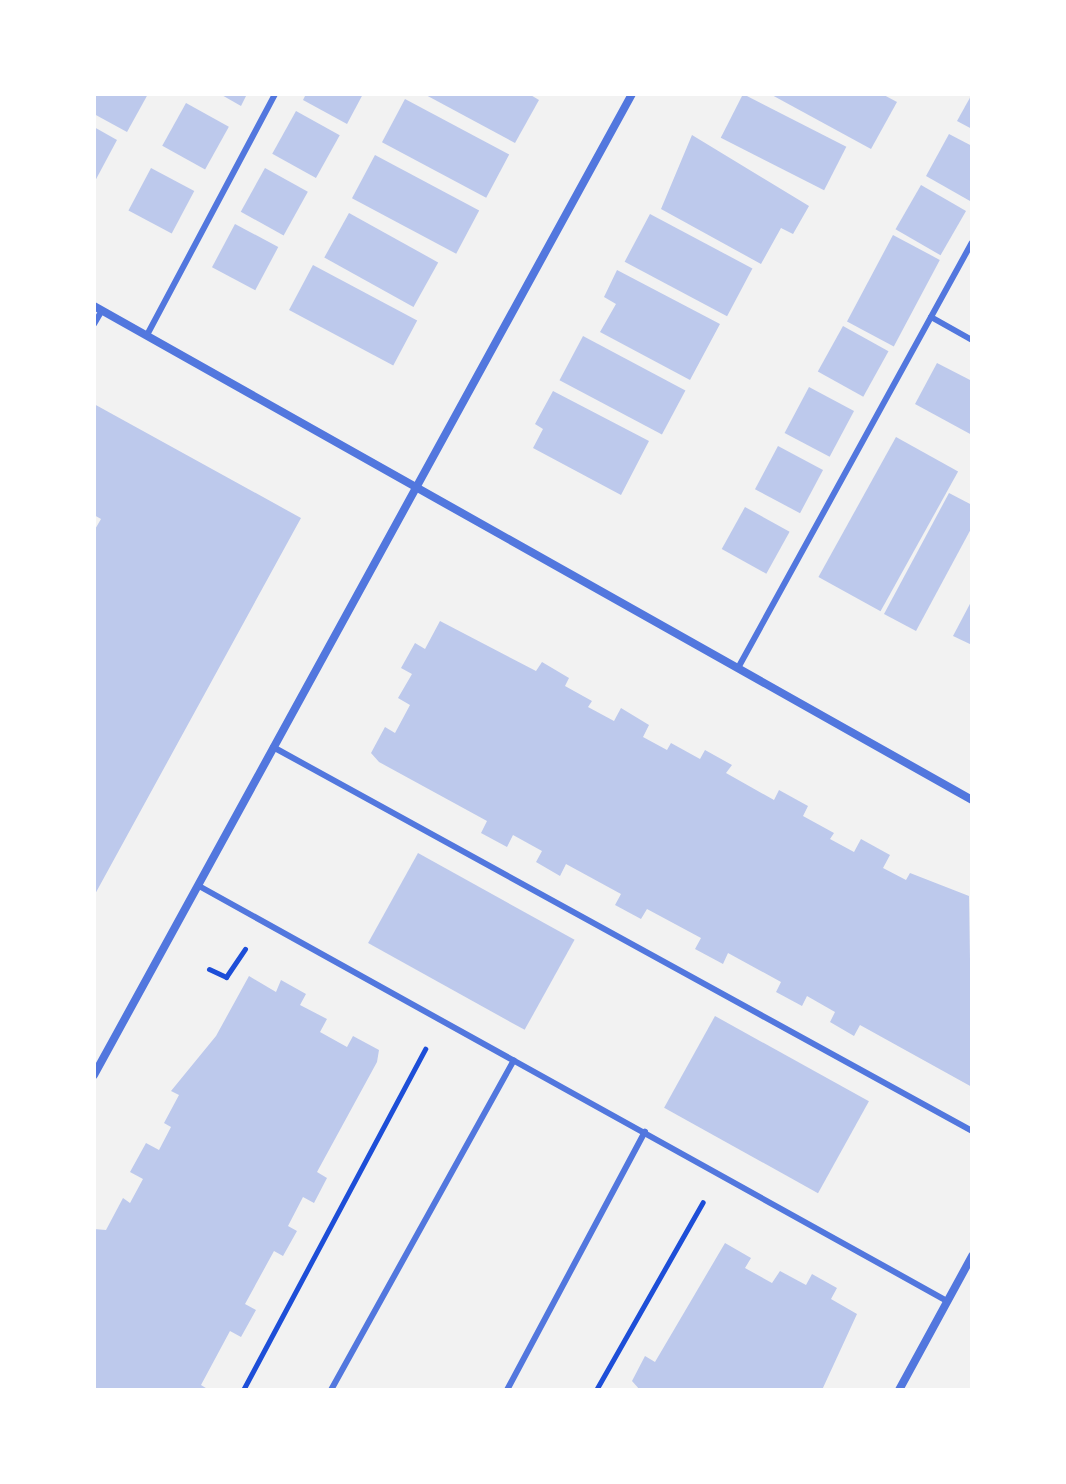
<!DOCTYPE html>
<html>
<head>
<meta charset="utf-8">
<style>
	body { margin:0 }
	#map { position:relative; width:1066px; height:1484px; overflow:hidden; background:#f2f2f2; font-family:Commissioner,sans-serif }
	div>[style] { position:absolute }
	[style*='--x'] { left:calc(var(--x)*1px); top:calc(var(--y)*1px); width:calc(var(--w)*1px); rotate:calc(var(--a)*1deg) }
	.building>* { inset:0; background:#bdc9ec; transform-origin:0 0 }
	.path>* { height:5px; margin:-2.5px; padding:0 2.5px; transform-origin:2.5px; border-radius:2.5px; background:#1d4ed8 }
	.service>* { height:6px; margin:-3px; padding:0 3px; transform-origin:3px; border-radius:3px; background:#5277de }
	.minor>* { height:8px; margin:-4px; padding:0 4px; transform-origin:4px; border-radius:4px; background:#5277de }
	span { translate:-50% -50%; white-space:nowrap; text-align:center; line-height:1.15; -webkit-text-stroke:6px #fff; paint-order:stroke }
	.frame { position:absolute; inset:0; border:96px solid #fff; pointer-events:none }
</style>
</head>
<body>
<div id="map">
	<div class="building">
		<i style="clip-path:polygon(94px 94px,148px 94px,127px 132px,94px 114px)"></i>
		<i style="clip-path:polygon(220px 94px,247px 94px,241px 106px)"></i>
		<i style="clip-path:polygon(306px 94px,363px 94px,347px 124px,303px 100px)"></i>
		<i style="clip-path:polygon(424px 94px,529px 94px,539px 100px,515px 143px)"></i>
		<i style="left:743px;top:94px;width:116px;height:49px;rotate:27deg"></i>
		<i style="clip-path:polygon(770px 94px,882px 94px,897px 102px,871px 149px)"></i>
		<i style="clip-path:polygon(972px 94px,972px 129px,957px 121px)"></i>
		<i style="left:405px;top:99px;width:118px;height:49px;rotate:28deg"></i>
		<i style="left:186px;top:103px;width:49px;height:49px;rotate:29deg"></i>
		<i style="left:296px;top:111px;width:50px;height:49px;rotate:29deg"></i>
		<i style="clip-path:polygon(94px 127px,117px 140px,94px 183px)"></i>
		<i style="clip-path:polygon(949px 134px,972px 146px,970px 201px,926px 176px)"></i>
		<i style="clip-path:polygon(692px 135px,809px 206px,793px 234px,781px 228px,761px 264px,661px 209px)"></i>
		<i style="left:375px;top:155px;width:118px;height:49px;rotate:28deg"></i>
		<i style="left:151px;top:168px;width:49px;height:48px;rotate:28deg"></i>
		<i style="left:265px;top:168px;width:49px;height:50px;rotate:29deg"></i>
		<i style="left:921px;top:185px;width:52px;height:51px;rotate:30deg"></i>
		<i style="left:349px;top:213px;width:102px;height:51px;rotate:29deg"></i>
		<i style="left:650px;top:214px;width:116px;height:54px;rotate:28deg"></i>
		<i style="left:235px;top:224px;width:49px;height:49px;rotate:28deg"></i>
		<i style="left:893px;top:235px;width:53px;height:98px;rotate:28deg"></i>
		<i style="left:313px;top:265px;width:118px;height:51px;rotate:28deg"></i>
		<i style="clip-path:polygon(617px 270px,720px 324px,690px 380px,600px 332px,616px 304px,604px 297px)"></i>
		<i style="left:843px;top:326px;width:52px;height:52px;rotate:29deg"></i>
		<i style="left:583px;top:336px;width:116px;height:50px;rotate:28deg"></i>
		<i style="clip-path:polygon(937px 363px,972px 381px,972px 435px,915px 404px)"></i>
		<i style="left:809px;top:387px;width:51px;height:52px;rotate:28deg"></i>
		<i style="clip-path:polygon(553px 391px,649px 441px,621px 495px,533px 448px,543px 429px,535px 424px)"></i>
		<i style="clip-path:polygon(94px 404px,301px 518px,94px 896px,94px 531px,101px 519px,94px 515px)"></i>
		<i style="left:896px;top:437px;width:71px;height:160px;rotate:29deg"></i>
		<i style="left:778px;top:446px;width:51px;height:49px;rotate:28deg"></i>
		<i style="clip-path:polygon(949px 493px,972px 505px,972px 527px,916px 631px,884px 614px)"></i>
		<i style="left:745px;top:507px;width:51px;height:48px;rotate:29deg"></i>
		<i style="clip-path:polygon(972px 600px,972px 645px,953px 636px)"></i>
		<i style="clip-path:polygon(440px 621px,536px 671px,542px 662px,569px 678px,565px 686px,592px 701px,588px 707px,614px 721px,621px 708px,649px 725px,643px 737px,667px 750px,671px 743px,700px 759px,705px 750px,732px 765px,726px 773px,774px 800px,779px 790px,808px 806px,803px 816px,834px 833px,830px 839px,854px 852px,861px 839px,890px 855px,883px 868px,906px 880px,910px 873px,969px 896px,972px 1087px,860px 1025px,854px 1036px,830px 1022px,835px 1012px,807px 996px,802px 1006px,776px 992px,781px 982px,728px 953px,723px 964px,695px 949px,701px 938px,647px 909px,641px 919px,615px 905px,621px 894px,566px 864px,560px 876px,536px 862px,542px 851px,513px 835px,507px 847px,481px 833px,487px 821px,379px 762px,371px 753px,385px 727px,395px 733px,410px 705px,398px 698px,412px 674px,401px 668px,415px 643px,425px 649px)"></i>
		<i style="left:418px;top:853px;width:179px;height:103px;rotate:29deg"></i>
		<i style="clip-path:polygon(249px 976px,276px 992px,281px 980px,306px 994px,300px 1005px,327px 1019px,320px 1032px,347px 1047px,353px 1036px,379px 1050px,377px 1062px,317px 1172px,327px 1178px,314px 1203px,303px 1197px,288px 1226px,297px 1231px,283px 1256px,274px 1251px,245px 1304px,256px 1310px,241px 1337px,230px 1331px,201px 1385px,209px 1390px,94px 1390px,94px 1229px,106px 1230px,123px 1198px,130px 1203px,143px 1179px,130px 1172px,146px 1143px,159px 1150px,171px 1127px,164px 1123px,179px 1095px,171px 1091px,216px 1036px)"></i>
		<i style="left:715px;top:1016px;width:176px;height:105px;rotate:29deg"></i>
		<i style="clip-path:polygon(725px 1243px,751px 1258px,745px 1268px,772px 1283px,780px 1271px,806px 1285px,812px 1274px,837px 1288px,831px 1299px,857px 1314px,822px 1390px,640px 1390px,632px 1381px,645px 1356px,655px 1362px)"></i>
	</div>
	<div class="path">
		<i style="--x:209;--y:969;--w:19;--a:25"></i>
		<i style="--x:226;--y:977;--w:34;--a:-56"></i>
		<i style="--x:243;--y:1390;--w:387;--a:-61.9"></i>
		<i style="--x:596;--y:1390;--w:216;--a:-60.4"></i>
	</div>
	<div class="service">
		<i style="--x:931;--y:317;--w:47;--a:29.3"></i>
		<i style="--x:94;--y:324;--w:16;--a:-60"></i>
		<i style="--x:147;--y:335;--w:273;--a:-62"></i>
		<i style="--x:738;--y:668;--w:485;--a:-61.2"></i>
		<i style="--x:273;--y:747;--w:798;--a:28.78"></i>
		<i style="--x:199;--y:886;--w:855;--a:29.02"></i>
		<i style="--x:331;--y:1390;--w:377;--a:-61"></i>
		<i style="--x:507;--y:1390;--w:293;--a:-61.9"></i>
	</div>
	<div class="minor">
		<i style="--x:94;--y:306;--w:1007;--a:29.36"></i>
		<i style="--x:94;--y:1075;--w:1119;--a:-61.26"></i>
		<i style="--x:899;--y:1390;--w:153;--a:-61.4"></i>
	</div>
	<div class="frame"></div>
</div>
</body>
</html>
